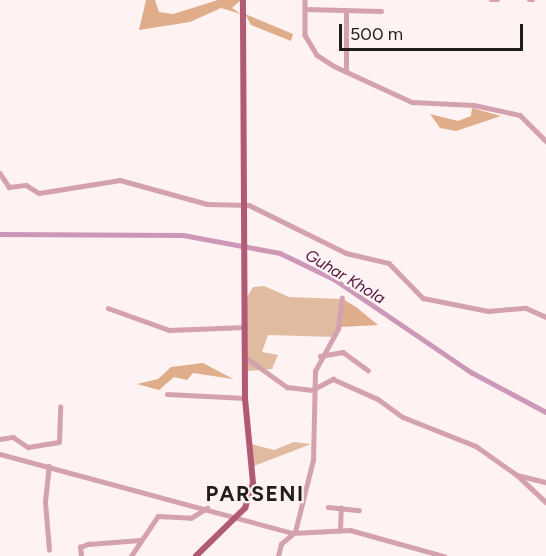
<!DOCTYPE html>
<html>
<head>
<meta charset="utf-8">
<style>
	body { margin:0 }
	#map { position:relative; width:546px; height:556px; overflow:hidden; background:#fef2f2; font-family:Figtree,sans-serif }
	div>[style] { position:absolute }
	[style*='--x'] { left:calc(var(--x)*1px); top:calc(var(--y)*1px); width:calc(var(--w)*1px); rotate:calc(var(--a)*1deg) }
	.green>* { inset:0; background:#e1bba0 }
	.forest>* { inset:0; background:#dfad89 }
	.river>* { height:4.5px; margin:-2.25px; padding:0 2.25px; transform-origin:2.25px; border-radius:2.25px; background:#cd98b8 }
	.minor>* { height:4.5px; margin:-2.25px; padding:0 2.25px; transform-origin:2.25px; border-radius:2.25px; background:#d4a2af }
	.major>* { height:6px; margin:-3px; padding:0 3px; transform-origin:3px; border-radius:3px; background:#b05a75 }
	span { translate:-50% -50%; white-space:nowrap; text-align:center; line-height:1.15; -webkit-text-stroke:4.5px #fef2f2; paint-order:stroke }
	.water-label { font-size:16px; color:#531540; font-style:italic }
	.district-label { font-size:21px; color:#221d1d; font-weight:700; letter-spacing:1.5px }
	.scale { position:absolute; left:339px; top:24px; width:184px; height:27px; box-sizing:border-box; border:3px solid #221d1d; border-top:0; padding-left:8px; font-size:18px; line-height:21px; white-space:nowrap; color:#221d1d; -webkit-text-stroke:4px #fef2f2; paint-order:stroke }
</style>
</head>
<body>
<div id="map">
	<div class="green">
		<i style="clip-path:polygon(264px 286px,289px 297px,343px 299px,336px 337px,268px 335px,262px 352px,278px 355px,272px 369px,247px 371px,247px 297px,253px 287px)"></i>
		<i style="clip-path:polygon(294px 442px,311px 444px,254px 466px,251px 444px,274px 450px)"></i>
	</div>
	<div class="forest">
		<i style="clip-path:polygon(146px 0,155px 0,159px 12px,173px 14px,218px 0,241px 0,232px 8px,241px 14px,221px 8px,190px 22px,139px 30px)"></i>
		<i style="clip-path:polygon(245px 14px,293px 34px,291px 41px,251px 25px)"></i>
		<i style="clip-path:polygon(472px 108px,501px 116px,456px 131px,440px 128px,430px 114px,458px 121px,471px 116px)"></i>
		<i style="clip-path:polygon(343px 299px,356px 307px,378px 325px,340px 327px)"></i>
		<i style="clip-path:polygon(203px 363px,233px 379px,193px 373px,187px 380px,174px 377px,159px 390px,137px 384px,158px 379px,171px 367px)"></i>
	</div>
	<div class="river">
		<i style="--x:0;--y:234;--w:183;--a:0.3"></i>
		<i style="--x:183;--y:235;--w:99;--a:10.5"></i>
		<i style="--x:280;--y:253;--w:60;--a:25.7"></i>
		<i style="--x:334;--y:279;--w:166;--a:34.2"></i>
		<i style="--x:471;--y:372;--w:85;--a:28.1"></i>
	</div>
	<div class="minor">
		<i style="--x:305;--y:0;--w:35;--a:90"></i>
		<i style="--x:305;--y:35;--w:23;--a:59"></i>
		<i style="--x:317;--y:55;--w:20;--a:33"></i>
		<i style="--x:334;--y:66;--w:86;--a:24.8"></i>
		<i style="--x:412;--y:102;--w:62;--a:2.8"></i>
		<i style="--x:474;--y:105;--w:47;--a:12.3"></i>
		<i style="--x:520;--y:115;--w:37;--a:45"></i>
		<i style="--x:491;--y:0;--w:7;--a:0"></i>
		<i style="--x:529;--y:0;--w:4;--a:0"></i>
		<i style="--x:305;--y:9;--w:76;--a:1.5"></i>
		<i style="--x:346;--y:72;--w:61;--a:-90"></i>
		<i style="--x:0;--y:173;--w:17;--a:57"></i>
		<i style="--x:9;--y:187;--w:17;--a:-7"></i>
		<i style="--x:26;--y:185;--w:15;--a:32"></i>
		<i style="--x:39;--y:193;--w:82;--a:-9.1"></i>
		<i style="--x:120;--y:180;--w:90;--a:15.4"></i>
		<i style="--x:207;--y:204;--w:42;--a:1.4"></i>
		<i style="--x:249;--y:205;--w:108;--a:26.3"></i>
		<i style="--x:346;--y:253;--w:44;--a:13.1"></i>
		<i style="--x:389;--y:263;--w:49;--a:45.8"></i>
		<i style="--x:423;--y:298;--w:66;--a:11.3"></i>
		<i style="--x:488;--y:311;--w:38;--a:-5"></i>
		<i style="--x:526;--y:308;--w:22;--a:24"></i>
		<i style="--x:108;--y:308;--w:65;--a:19.8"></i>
		<i style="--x:169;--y:330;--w:76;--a:-2.3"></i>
		<i style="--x:320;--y:356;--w:23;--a:-10"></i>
		<i style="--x:343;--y:352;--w:31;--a:36"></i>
		<i style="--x:245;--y:357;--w:52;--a:35.5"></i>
		<i style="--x:287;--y:387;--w:25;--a:7"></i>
		<i style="--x:312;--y:390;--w:24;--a:-28"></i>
		<i style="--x:333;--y:379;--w:49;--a:24"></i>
		<i style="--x:378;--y:399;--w:31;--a:36"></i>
		<i style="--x:403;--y:417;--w:79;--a:21.7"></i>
		<i style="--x:476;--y:446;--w:50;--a:35.3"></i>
		<i style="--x:517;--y:475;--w:30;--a:14"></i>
		<i style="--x:167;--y:394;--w:78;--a:2.9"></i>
		<i style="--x:0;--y:439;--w:13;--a:-9"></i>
		<i style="--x:13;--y:437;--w:18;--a:34"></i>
		<i style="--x:28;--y:447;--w:31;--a:-9"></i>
		<i style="--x:59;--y:442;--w:35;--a:-88"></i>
		<i style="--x:0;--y:454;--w:303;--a:15.1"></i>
		<i style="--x:293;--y:533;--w:57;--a:-3"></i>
		<i style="--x:350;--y:530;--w:98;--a:15.5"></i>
		<i style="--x:517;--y:475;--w:40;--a:43"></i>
		<i style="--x:328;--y:507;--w:31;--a:6"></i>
		<i style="--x:340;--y:531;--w:23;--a:-88"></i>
		<i style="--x:49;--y:550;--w:48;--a:-94.8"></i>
		<i style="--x:45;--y:502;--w:36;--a:-84"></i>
		<i style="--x:81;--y:556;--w:9;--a:-96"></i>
		<i style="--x:80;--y:547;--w:9;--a:-21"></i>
		<i style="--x:88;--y:544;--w:52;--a:-4.4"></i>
		<i style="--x:131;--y:556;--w:48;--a:-56"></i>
		<i style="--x:158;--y:516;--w:33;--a:3"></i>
		<i style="--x:191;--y:518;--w:19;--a:-32"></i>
		<i style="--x:278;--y:556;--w:12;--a:-76"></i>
		<i style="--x:281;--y:544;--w:18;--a:-41"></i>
		<i style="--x:295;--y:532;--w:74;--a:-76"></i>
		<i style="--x:313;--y:460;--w:89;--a:-88.7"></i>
		<i style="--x:315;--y:371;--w:48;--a:-61.3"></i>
		<i style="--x:338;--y:329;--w:31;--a:-83"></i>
	</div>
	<div class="major">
		<i style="--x:196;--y:556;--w:69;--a:-44.4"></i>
		<i style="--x:245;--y:508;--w:26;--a:-72"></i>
		<i style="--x:253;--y:483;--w:85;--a:-95.4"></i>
		<i style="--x:245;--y:398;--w:398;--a:-90.3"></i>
	</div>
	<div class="water-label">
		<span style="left:345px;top:277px;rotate:31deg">Guhar Khola</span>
	</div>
	<div class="district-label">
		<span style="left:255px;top:494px">PARSENI</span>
	</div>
	<div class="scale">500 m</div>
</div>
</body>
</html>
